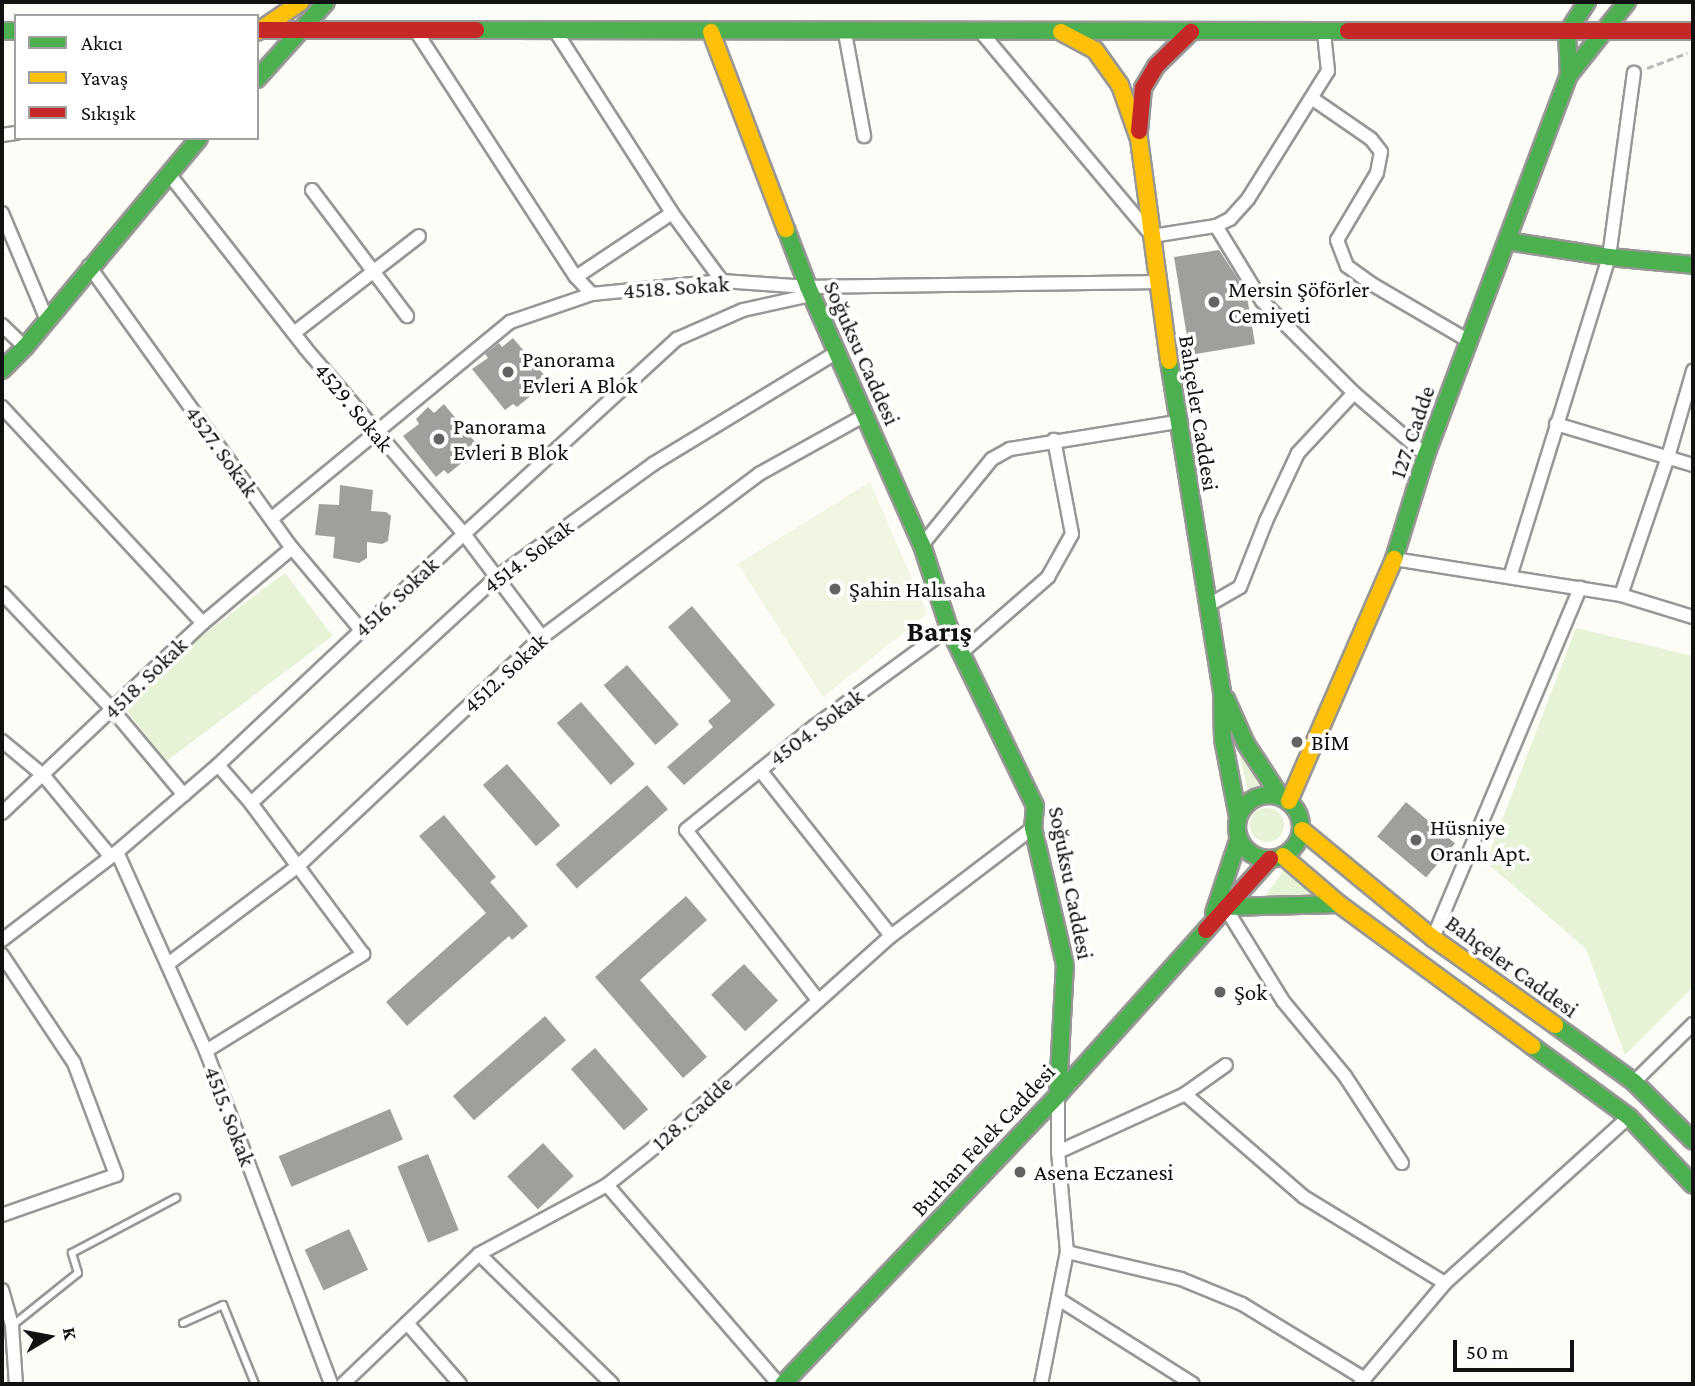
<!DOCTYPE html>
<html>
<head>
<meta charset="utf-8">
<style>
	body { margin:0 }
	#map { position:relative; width:1695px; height:1386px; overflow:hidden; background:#fdfcf7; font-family:"Crimson Pro",serif }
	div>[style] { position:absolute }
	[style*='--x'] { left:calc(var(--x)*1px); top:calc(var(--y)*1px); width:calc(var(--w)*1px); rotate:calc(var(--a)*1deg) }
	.green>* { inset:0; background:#e7f3d7; transform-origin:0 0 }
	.round { border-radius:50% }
	.pitch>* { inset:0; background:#f0f6e1 }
	.building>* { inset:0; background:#a19f9c; transform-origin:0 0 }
	.path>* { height:2.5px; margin-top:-1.25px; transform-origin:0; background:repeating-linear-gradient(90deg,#b9b9b8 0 7px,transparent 0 10.5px) }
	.roads { filter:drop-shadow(2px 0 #979795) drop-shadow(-2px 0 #979795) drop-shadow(0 2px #979795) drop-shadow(0 -2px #979795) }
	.lane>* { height:6px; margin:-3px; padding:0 3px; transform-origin:3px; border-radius:3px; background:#fffffe }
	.street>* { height:12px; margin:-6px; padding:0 6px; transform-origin:6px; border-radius:6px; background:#fffffe }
	.fast>* { height:16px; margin:-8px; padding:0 8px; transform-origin:8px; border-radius:8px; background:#4caf50 }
	.fast>.ring { margin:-8px; padding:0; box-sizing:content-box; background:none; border:16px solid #4caf50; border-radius:50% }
	.slow>* { height:16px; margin:-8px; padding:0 8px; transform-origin:8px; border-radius:8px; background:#ffc107 }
	.jam>* { height:16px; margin:-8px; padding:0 8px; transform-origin:8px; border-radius:8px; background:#c62828 }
	.dots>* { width:19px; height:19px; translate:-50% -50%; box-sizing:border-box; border:4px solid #fff; border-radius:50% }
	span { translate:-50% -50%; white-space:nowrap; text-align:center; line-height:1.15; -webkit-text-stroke:7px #fff; paint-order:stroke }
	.street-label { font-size:23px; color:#111 }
	.poi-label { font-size:23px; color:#111 }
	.left { translate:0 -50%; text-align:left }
	.district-label { font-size:30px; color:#111; font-weight:700 }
	.frame { position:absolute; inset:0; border:4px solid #111; pointer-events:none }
	.legend { position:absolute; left:14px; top:14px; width:245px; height:126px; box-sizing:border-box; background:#fff; border:2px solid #a0a0a0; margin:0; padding:9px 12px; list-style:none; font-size:21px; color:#111 }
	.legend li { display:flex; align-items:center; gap:14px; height:35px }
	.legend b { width:35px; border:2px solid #a0a0a0 }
	.north { position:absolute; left:14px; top:1302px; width:70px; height:70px; -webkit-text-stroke:5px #fff; paint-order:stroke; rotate:80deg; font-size:19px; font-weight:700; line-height:28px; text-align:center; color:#111 }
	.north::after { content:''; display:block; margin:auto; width:24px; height:32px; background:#111; clip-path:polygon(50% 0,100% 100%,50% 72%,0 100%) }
	.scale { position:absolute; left:1453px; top:1340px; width:121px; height:32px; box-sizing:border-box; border:4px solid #111; border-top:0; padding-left:9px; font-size:21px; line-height:24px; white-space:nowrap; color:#111; -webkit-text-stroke:5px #fff; paint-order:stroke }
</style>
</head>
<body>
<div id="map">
	<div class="green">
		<i style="left:285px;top:573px;width:79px;height:209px;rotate:53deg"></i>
		<i style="clip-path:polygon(1576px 628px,1693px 656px,1693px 987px,1625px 1055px,1586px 949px,1486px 862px)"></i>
		<i style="clip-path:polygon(1235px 736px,1264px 787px,1248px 791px)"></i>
		<i class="round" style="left:1250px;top:808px;width:34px;height:34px"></i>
		<i style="clip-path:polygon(1284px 870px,1315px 897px,1263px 899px)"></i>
	</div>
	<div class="pitch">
		<i style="clip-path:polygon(870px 482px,927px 614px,823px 697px,738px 564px)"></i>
	</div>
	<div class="building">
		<i style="clip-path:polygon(1219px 250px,1246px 291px,1255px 344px,1190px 355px,1174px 257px)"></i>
		<i style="clip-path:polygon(513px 338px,544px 375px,533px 384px,538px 390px,517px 407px,513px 404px,505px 410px,472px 369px,488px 358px,485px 354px,499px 343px,502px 347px)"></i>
		<i style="clip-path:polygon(444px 404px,475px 442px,465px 450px,469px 457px,448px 474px,444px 470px,436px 477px,403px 436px,419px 424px,416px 419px,428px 407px,434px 413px)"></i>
		<i style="clip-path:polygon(340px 485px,373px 490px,371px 511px,386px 512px,391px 516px,388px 541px,382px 544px,367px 542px,367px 558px,359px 563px,333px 558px,335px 537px,315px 535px,319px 504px,339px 505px)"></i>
		<i style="clip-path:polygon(692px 606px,775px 705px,684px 785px,667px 767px,713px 727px,708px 721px,731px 701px,668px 627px)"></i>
		<i style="left:627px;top:665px;width:79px;height:31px;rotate:49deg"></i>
		<i style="left:581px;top:702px;width:82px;height:32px;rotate:49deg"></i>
		<i style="left:507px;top:764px;width:81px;height:32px;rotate:49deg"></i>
		<i style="left:647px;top:785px;width:32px;height:121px;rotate:49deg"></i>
		<i style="left:1406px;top:802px;width:64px;height:45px;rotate:40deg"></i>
		<i style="clip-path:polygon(444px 815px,496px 877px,490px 882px,528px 926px,512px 940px,509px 936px,407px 1026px,386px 1002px,486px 913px,419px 836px)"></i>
		<i style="clip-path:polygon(686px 896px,707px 920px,640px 980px,707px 1057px,683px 1078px,595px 977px)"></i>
		<i style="left:744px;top:964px;width:50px;height:45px;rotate:47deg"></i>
		<i style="left:545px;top:1016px;width:32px;height:122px;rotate:49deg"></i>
		<i style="left:595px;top:1048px;width:81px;height:32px;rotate:49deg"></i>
		<i style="left:390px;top:1109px;width:33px;height:121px;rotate:67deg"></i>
		<i style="left:543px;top:1143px;width:45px;height:49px;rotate:47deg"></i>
		<i style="left:428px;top:1154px;width:82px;height:33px;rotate:68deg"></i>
		<i style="left:349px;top:1229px;width:45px;height:49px;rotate:65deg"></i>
	</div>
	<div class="path">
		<i style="--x:1647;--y:68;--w:43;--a:-20.6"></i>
	</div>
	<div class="roads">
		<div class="lane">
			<i style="--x:183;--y:1323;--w:44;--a:-24.2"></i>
			<i style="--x:223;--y:1305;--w:85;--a:67.9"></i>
			<i style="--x:13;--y:1325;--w:83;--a:-38.7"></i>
			<i style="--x:78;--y:1273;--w:21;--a:-107"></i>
			<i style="--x:72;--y:1253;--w:118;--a:-27.9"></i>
		</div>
		<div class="street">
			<i style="--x:416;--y:31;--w:293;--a:57"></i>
			<i style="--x:576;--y:277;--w:23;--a:47"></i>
			<i style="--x:556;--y:32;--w:215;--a:57.3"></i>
			<i style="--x:672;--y:213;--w:84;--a:53.7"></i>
			<i style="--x:981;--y:32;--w:266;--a:50"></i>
			<i style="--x:1152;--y:236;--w:65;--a:-8.9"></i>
			<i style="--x:1216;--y:226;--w:16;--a:-27"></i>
			<i style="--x:1230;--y:219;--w:27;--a:-48"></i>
			<i style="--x:1248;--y:199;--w:151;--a:-58"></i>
			<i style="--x:1328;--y:71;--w:39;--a:-96"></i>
			<i style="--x:845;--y:33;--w:105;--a:79.5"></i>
			<i style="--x:1313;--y:99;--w:70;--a:34.6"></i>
			<i style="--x:1371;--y:139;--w:16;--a:52"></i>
			<i style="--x:1381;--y:152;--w:21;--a:101"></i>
			<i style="--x:1377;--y:173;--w:78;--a:120.8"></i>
			<i style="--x:1337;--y:240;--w:28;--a:69"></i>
			<i style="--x:1347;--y:266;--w:29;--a:36"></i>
			<i style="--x:1370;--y:283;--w:115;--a:30.4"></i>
			<i style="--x:2;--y:135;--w:14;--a:-8"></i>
			<i style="--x:169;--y:174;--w:222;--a:51.9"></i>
			<i style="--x:306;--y:349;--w:243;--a:49.5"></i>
			<i style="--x:464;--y:534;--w:129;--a:52.9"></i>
			<i style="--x:312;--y:190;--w:158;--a:53"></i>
			<i style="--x:2;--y:213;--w:116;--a:67.2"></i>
			<i style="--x:1216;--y:226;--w:88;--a:58.5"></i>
			<i style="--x:1262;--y:301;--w:130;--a:45"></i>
			<i style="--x:1354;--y:393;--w:95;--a:40.7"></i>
			<i style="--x:89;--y:266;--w:347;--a:54.3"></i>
			<i style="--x:292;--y:548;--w:107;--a:49.9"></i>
			<i style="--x:576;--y:277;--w:115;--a:-33.7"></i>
			<i style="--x:2;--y:325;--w:32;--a:44"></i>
			<i style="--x:294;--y:333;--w:158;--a:-37.8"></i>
			<i style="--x:2;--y:407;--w:295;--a:47.1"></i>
			<i style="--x:1556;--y:424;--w:143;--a:16.7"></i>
			<i style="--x:271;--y:519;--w:310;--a:-39.5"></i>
			<i style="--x:510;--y:322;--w:87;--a:-18.9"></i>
			<i style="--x:592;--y:294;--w:131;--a:-5.7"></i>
			<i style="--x:722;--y:281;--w:86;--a:4"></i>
			<i style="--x:808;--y:287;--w:348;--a:-0.8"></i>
			<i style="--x:922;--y:545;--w:111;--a:-50.9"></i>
			<i style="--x:992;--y:459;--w:21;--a:-29"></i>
			<i style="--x:1010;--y:449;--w:169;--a:-9.2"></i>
			<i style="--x:1394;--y:559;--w:230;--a:9"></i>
			<i style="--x:1621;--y:595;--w:75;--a:17"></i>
			<i style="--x:1510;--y:577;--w:335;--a:-72.8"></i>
			<i style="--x:1609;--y:257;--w:186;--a:-82.3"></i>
			<i style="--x:2;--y:593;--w:160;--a:46.5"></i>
			<i style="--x:112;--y:709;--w:112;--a:50.1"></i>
			<i style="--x:1621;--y:595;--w:146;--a:-71.2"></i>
			<i style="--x:1668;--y:457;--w:90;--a:-73.8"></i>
			<i style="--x:1207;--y:606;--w:38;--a:-30"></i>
			<i style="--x:1240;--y:587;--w:71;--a:-68.5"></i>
			<i style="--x:1266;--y:521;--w:75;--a:-64.8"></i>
			<i style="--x:1298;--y:453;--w:82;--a:-47"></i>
			<i style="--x:961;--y:653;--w:116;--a:-41.1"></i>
			<i style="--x:1048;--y:577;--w:49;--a:-60.8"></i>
			<i style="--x:1072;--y:534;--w:96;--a:-100.8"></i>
			<i style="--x:2;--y:741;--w:55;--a:39.8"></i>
			<i style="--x:44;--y:776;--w:105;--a:50.4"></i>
			<i style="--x:760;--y:770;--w:211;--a:51.7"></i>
			<i style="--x:251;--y:803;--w:334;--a:-42.6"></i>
			<i style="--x:497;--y:577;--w:193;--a:-35.9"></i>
			<i style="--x:653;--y:464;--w:215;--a:-31.3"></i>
			<i style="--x:2;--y:813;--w:277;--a:-43.4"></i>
			<i style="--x:203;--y:623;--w:116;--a:-40.1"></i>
			<i style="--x:117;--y:852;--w:218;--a:65.9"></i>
			<i style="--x:206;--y:1051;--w:356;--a:69.4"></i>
			<i style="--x:1225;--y:907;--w:110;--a:58.3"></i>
			<i style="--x:1283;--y:1001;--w:97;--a:50.4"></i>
			<i style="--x:1345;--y:1076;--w:104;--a:56.8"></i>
			<i style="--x:1433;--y:938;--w:380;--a:-67.2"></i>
			<i style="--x:2;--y:940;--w:145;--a:-37.4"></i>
			<i style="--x:117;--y:852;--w:133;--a:-40.7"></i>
			<i style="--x:218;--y:765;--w:337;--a:-43.2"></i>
			<i style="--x:464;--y:534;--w:289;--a:-42.5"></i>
			<i style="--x:677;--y:339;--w:72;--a:-23.7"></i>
			<i style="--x:743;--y:310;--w:70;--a:-12.4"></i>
			<i style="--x:2;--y:955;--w:130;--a:56.3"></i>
			<i style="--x:74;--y:1063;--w:120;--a:69.4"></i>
			<i style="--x:116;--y:1175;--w:121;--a:160.7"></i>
			<i style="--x:168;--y:964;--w:163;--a:-37"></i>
			<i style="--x:298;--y:866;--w:335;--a:-43.2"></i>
			<i style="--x:542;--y:637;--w:271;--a:-36.9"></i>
			<i style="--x:759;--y:474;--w:121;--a:-29.1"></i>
			<i style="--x:818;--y:1000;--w:215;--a:-127.8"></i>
			<i style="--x:686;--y:830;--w:166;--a:-38.9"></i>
			<i style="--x:815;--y:726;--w:166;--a:-36.2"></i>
			<i style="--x:206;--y:1051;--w:185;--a:-31.7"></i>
			<i style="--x:363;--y:954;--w:188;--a:-126.6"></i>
			<i style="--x:251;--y:803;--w:50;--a:-131"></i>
			<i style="--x:1634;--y:1082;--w:83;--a:-44.5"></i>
			<i style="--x:1185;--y:1094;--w:157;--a:40.9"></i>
			<i style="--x:1304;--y:1197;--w:165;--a:31.4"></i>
			<i style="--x:1058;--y:1152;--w:140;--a:-24.5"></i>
			<i style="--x:1185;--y:1094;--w:50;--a:-35.3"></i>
			<i style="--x:607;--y:1185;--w:263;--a:49.2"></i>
			<i style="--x:1067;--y:1252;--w:117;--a:13.3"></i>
			<i style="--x:1181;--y:1279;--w:66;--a:22.3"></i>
			<i style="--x:1242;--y:1304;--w:144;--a:31.4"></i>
			<i style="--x:479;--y:1254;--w:186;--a:44.3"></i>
			<i style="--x:2;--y:1290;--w:37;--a:74"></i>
			<i style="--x:12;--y:1326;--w:58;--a:86.1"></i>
			<i style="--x:1060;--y:1300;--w:157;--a:32.3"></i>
			<i style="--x:407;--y:1323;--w:81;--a:49"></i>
			<i style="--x:343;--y:1384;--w:188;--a:-43.7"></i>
			<i style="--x:479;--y:1254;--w:145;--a:-28.3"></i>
			<i style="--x:607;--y:1185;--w:68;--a:-38.4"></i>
			<i style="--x:660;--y:1143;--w:310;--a:-41.9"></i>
			<i style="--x:891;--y:936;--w:178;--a:-37.3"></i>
			<i style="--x:1041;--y:1384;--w:135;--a:-78.9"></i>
			<i style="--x:1067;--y:1252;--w:100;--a:-95.1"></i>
			<i style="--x:1058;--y:1152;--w:57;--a:-90"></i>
			<i style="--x:1360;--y:1384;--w:132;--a:-49.9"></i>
			<i style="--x:1445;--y:1283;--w:248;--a:-42.1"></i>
		</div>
		<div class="fast">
			<i style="--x:476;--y:30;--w:872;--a:0.07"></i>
			<i style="--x:2;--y:31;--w:14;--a:0"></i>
			<i style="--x:1569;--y:75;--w:42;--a:-92.7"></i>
			<i style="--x:1567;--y:33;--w:37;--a:-57"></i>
			<i style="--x:257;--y:79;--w:103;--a:-48.1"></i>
			<i style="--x:786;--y:229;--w:62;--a:69.2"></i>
			<i style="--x:808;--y:287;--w:282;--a:66.2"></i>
			<i style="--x:922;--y:545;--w:87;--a:72"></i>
			<i style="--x:949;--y:628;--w:198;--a:64.2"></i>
			<i style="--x:1035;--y:806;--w:22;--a:95"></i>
			<i style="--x:1033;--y:828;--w:140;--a:76.8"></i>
			<i style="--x:1065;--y:964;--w:131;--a:93.1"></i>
			<i style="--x:1507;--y:241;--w:103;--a:8.9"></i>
			<i style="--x:1609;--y:257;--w:84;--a:5.4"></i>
			<i style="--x:1169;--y:361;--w:335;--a:80.9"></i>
			<i style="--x:1222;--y:692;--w:47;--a:88.8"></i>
			<i style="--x:1223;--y:739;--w:79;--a:79.1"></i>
			<i style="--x:2;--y:370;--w:33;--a:-45"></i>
			<i style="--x:25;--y:347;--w:272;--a:-50.2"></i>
			<i style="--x:1394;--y:559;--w:109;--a:-72.9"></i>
			<i style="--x:1426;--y:455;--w:406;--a:-69.4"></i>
			<i style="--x:1569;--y:75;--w:93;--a:-51.5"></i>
			<i style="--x:1226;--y:699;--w:49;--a:66"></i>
			<i style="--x:1246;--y:744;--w:62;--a:56.8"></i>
			<i class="ring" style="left:1237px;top:795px;width:48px;height:48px"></i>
			<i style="--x:1225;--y:907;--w:114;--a:-1.5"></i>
			<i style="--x:1214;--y:913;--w:79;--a:-71.6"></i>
			<i style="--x:1555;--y:1025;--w:97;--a:35.8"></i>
			<i style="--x:1634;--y:1082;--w:83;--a:45"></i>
			<i style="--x:1532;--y:1046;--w:120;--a:36.2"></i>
			<i style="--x:1629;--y:1117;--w:93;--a:46.7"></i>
			<i style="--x:783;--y:1384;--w:399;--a:-46.4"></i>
			<i style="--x:1058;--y:1095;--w:222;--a:-48.1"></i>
		</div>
		<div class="slow">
			<i style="--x:257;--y:32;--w:53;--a:-34.3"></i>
			<i style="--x:711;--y:32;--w:211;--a:69.2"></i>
			<i style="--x:1061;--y:32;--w:38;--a:28"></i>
			<i style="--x:1095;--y:50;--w:43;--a:54.5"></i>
			<i style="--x:1120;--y:85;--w:57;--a:70.6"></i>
			<i style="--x:1139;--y:139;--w:224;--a:82.3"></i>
			<i style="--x:1289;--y:801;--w:264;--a:-66.5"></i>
			<i style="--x:1302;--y:830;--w:170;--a:39.5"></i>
			<i style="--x:1433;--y:938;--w:150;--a:35.5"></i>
			<i style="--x:1283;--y:856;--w:74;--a:40.6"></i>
			<i style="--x:1339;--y:904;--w:240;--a:36.3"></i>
		</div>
		<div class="jam">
			<i style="--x:257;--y:30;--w:219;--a:0"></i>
			<i style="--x:1348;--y:31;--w:345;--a:0"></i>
			<i style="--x:1139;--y:131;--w:43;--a:-84.7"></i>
			<i style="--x:1143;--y:88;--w:26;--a:-59"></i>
			<i style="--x:1156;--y:66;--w:49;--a:-44.2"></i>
			<i style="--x:1206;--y:930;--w:96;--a:-48"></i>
		</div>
	</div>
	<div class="dots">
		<i style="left:1214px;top:302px;background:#646362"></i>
		<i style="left:508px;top:372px;background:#646362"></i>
		<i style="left:439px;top:439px;background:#646362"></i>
		<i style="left:835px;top:589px;background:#646362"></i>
		<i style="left:1297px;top:742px;background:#646362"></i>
		<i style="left:1416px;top:840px;background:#646362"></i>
		<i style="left:1220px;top:992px;background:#646362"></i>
		<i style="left:1020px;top:1172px;background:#646362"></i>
	</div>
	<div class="street-label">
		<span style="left:676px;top:287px;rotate:-4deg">4518. Sokak</span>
		<span style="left:862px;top:353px;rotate:66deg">Soğuksu Caddesi</span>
		<span style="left:354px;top:407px;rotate:50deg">4529. Sokak</span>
		<span style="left:1199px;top:413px;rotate:81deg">Bahçeler Caddesi</span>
		<span style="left:1412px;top:432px;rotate:-71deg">127. Cadde</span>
		<span style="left:222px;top:451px;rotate:54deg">4527. Sokak</span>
		<span style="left:528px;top:556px;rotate:-37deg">4514. Sokak</span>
		<span style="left:396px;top:597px;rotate:-43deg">4516. Sokak</span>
		<span style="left:505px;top:673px;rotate:-43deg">4512. Sokak</span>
		<span style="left:145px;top:678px;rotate:-44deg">4518. Sokak</span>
		<span style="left:816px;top:727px;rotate:-37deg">4504. Sokak</span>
		<span style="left:1071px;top:883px;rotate:79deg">Soğuksu Caddesi</span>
		<span style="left:1512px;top:966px;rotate:36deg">Bahçeler Caddesi</span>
		<span style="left:692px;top:1113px;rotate:-42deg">128. Cadde</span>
		<span style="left:230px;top:1116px;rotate:69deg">4515. Sokak</span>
		<span style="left:983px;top:1140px;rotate:-47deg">Burhan Felek Caddesi</span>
	</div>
	<div class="poi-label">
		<span class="left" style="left:1228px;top:302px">Mersin Şöförler<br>Cemiyeti</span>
		<span class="left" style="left:522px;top:372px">Panorama<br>Evleri A Blok</span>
		<span class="left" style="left:453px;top:439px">Panorama<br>Evleri B Blok</span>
		<span class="left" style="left:849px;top:589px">Şahin Halısaha</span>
		<span class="left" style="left:1311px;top:742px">BİM</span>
		<span class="left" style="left:1430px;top:840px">Hüsniye<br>Oranlı Apt.</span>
		<span class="left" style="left:1234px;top:992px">Şok</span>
		<span class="left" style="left:1034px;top:1172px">Asena Eczanesi</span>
	</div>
	<div class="district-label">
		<span style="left:939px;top:631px">Barış</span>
	</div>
	<div class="frame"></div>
	<ul class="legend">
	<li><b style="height:9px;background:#4caf50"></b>Akıcı</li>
	<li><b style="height:9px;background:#ffc107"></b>Yavaş</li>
	<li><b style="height:9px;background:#c62828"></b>Sıkışık</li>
	</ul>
	<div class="north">K</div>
	<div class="scale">50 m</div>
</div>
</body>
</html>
